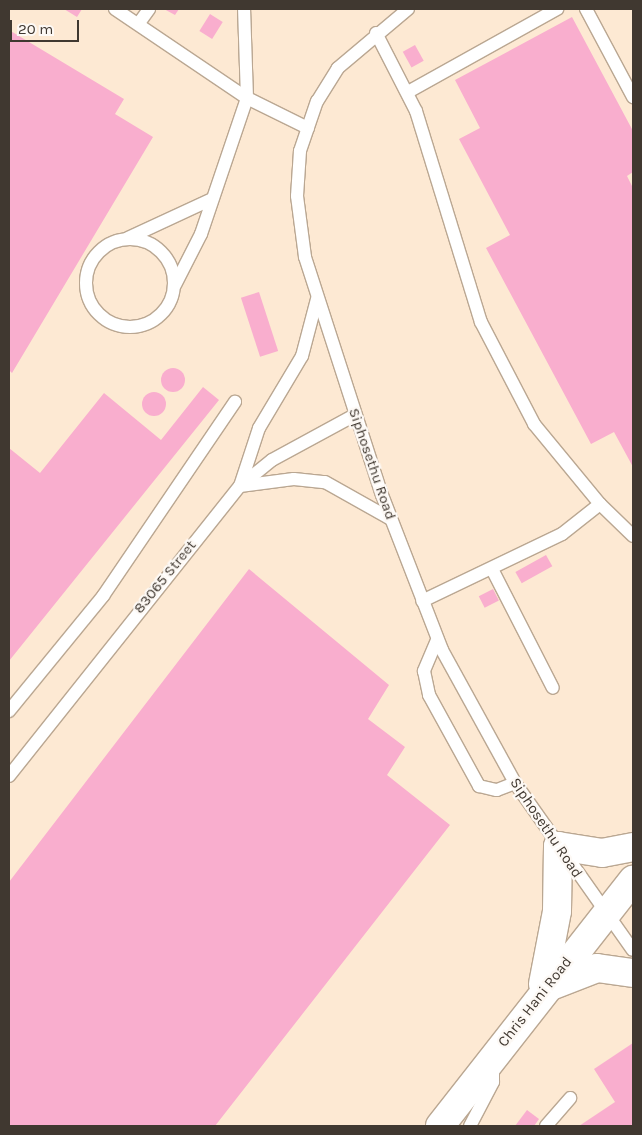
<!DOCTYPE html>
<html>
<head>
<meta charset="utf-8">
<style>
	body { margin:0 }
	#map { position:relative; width:642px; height:1135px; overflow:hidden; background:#fde9d3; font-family:Karla,sans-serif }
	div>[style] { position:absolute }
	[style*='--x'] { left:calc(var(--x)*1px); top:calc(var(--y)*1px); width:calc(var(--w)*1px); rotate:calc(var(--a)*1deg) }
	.building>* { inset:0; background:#f9aece; transform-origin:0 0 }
	.round { border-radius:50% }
	.roads { filter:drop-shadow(1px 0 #baa792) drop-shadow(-1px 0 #baa792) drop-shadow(0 1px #baa792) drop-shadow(0 -1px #baa792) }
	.lane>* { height:12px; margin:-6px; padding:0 6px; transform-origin:6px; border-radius:6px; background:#fff }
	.lane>.ring { margin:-6px; padding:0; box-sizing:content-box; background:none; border:12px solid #fff; border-radius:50% }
	.secondary>* { height:28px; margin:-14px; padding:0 14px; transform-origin:14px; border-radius:14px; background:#fff }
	span { translate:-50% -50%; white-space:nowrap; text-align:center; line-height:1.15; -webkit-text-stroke:4.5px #fdf9f5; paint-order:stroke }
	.street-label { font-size:15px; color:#403830 }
	.frame { position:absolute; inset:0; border:10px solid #403830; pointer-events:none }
	.scale { position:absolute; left:10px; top:20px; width:69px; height:22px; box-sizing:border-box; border:2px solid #403830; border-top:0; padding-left:6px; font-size:15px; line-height:18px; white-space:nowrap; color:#403830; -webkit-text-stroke:4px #fdf9f5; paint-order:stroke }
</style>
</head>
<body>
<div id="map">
	<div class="building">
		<i style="clip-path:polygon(64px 9px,82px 9px,77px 17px)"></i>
		<i style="clip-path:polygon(164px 9px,179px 9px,175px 15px)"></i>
		<i style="left:210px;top:14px;width:15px;height:20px;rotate:32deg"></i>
		<i style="clip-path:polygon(572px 17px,633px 131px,633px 172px,627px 176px,633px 188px,633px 467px,614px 432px,591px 444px,486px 248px,510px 235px,459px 139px,480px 128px,455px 80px)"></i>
		<i style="clip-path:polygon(9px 30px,124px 99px,115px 114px,153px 137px,12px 373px,9px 370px)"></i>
		<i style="left:415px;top:45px;width:18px;height:14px;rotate:61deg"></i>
		<i style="left:259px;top:292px;width:62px;height:19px;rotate:72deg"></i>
		<i class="round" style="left:161px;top:368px;width:24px;height:24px"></i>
		<i style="clip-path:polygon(203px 387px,219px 400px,9px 661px,9px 448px,40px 473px,104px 393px,161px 440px)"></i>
		<i class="round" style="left:142px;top:392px;width:24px;height:24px"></i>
		<i style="left:546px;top:555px;width:13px;height:35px;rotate:61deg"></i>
		<i style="clip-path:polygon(249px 569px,389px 685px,368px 719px,405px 747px,387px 775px,450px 825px,215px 1126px,9px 1126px,9px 882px)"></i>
		<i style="left:493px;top:589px;width:13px;height:16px;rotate:63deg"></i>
		<i style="clip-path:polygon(633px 1043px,633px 1126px,579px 1126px,615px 1102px,594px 1069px)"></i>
		<i style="clip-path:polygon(527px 1110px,539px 1119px,534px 1126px,515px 1126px)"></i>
	</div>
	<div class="roads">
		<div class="lane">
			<i style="--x:115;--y:9;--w:159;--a:34"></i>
			<i style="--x:247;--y:98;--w:68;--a:26.2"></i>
			<i style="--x:408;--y:9;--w:92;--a:139.9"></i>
			<i style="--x:338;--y:68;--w:39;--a:122"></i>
			<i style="--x:317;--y:101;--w:53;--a:108.8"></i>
			<i style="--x:300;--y:151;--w:45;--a:93.8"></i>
			<i style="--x:297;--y:196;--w:62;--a:82.5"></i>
			<i style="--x:305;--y:257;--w:250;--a:72.1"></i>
			<i style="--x:382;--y:495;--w:166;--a:68.8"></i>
			<i style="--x:442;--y:650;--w:152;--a:61.2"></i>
			<i style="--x:515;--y:783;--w:204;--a:54.8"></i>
			<i style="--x:586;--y:9;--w:100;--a:61.9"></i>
			<i style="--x:139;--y:23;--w:17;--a:-54"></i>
			<i style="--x:376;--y:33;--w:88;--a:62.9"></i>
			<i style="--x:416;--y:111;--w:221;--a:72.9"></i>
			<i style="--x:481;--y:322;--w:115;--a:62.5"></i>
			<i style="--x:534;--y:424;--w:104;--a:50.5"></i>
			<i style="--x:600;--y:504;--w:48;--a:141.7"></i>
			<i style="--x:562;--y:534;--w:155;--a:154.4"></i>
			<i style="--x:408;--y:92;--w:171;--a:-29.1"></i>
			<i style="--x:128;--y:238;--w:93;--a:-24.9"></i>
			<i class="ring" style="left:86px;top:239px;width:76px;height:76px"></i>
			<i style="--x:175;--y:285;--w:57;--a:-63"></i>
			<i style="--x:201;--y:234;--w:144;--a:-71.3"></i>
			<i style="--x:247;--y:98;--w:89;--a:-91.9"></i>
			<i style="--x:317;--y:299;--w:59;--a:104.7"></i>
			<i style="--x:302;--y:356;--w:84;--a:120.8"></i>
			<i style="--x:259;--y:428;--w:61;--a:108.1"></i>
			<i style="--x:240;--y:486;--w:54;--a:-7.4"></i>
			<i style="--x:294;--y:479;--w:31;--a:6"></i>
			<i style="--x:325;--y:482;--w:76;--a:29.3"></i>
			<i style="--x:600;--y:504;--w:46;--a:44.1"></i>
			<i style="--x:493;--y:571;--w:131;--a:62.9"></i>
			<i style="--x:437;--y:640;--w:34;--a:113"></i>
			<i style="--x:424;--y:671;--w:25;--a:78"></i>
			<i style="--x:429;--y:695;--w:104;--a:61.2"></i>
			<i style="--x:479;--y:786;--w:18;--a:13"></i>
			<i style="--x:497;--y:790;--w:19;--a:-21"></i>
			<i style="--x:9;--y:711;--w:149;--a:-50.7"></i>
			<i style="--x:103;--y:596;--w:235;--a:-55.8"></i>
			<i style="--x:9;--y:776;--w:371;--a:-51.5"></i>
			<i style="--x:240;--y:486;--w:41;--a:-39.1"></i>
			<i style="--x:272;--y:460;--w:94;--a:-28.5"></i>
			<i style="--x:470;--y:1126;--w:50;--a:-62.4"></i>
			<i style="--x:493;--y:1082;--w:17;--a:-90"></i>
			<i style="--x:546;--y:1126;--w:37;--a:-49"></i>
		</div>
		<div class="secondary">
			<i style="--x:543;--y:984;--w:74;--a:-79.1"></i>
			<i style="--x:557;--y:911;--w:65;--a:-89.1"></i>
			<i style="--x:558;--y:846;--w:45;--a:9"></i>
			<i style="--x:602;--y:853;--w:32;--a:-11"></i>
			<i style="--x:551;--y:986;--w:49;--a:-21.4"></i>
			<i style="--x:597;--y:968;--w:36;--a:8"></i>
			<i style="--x:440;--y:1126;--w:313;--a:-51.9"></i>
		</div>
	</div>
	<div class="street-label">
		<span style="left:372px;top:464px;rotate:71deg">Siphosethu Road</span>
		<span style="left:165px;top:577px;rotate:-51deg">83065 Street</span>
		<span style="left:546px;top:828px;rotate:56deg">Siphosethu Road</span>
		<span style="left:535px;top:1002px;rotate:-52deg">Chris Hani Road</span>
	</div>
	<div class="frame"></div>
	<div class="scale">20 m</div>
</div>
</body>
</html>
